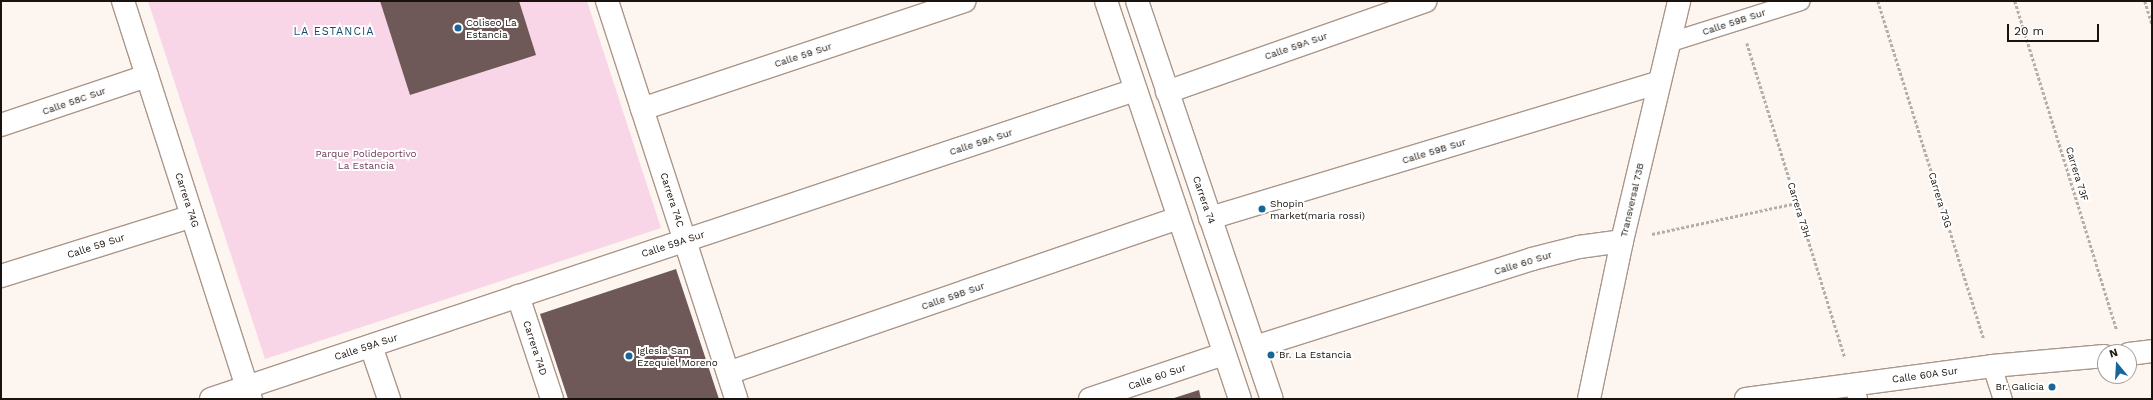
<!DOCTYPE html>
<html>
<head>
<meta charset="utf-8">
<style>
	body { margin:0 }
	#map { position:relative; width:2153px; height:400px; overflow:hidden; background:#fdf5ef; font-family:"Work Sans",sans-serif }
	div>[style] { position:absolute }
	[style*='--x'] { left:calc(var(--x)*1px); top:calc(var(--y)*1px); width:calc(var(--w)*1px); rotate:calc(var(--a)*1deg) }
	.green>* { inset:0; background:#f9d6e7 }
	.building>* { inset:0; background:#6f5958 }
	.path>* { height:2.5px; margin-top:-1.25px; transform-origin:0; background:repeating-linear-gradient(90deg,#b5ada8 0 3px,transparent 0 5px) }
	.roads { filter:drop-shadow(1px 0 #aa978a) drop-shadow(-1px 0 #aa978a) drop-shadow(0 1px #aa978a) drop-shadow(0 -1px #aa978a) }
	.service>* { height:18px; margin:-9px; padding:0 9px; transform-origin:9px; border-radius:9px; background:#fff }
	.minor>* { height:22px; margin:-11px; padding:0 11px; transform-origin:11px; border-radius:11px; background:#fff }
	.tertiary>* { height:22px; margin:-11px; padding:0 11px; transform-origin:11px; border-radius:11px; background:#fff }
	.dots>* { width:11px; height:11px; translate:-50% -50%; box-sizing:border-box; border:2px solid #fff; border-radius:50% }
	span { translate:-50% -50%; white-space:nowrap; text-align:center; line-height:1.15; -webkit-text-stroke:4px #fff; paint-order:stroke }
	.poi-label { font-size:10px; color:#19120d }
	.left { translate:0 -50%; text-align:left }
	.right { translate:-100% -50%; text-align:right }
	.street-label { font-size:10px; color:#19120d }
	.park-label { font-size:10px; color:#713e5a }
	.neighbourhood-label { font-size:11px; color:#164b6e; letter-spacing:1px }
	.frame { position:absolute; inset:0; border:2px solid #19120d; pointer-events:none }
	.north { position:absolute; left:2097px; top:344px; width:40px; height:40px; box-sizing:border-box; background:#fff; border:1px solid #a3a09e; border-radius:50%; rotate:342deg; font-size:11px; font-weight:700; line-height:16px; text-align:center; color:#19120d }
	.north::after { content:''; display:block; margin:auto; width:14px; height:18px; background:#146798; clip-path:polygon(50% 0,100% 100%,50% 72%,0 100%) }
	.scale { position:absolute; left:2007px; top:24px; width:92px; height:18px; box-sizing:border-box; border:2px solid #19120d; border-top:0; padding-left:5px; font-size:12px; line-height:14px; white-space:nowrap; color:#19120d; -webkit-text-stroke:3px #fff; paint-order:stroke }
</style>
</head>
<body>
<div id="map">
	<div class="green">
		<i style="clip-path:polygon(148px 1px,587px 1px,661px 228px,265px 359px)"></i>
	</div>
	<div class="building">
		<i style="clip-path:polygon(380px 1px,519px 1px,536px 55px,410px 95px)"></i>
		<i style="clip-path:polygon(676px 269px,719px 399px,568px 399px,540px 314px)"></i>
		<i style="clip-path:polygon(1199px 390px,1201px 399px,1171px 399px)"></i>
	</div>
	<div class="path">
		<i style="--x:1878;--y:1;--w:355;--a:72.6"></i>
		<i style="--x:2015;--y:1;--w:345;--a:72.8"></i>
		<i style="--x:2145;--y:1;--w:24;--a:73"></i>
		<i style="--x:1747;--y:43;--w:330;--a:72.7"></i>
		<i style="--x:1652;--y:234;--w:148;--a:-12.1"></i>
	</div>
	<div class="roads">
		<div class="service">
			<i style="--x:1668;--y:43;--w:139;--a:-17.5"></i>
			<i style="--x:1992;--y:366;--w:35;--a:72"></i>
			<i style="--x:1853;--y:385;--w:15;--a:70"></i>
		</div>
		<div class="minor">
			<i style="--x:123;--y:1;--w:418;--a:72.2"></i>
			<i style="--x:607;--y:1;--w:418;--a:72"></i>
			<i style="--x:1167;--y:92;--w:274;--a:-19.4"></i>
			<i style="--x:642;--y:109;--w:340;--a:-18.5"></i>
			<i style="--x:1;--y:125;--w:154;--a:-18.6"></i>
			<i style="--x:1210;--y:218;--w:468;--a:-16.8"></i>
			<i style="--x:1;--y:276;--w:200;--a:-17.4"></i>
			<i style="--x:518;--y:296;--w:108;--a:71.7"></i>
			<i style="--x:371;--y:346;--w:56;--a:71.2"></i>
			<i style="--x:1255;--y:347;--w:291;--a:-17.6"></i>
			<i style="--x:1532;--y:259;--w:49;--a:-14.3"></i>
			<i style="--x:1579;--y:247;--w:43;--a:-7.9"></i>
			<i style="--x:728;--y:373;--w:476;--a:-19"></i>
			<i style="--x:211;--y:399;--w:974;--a:-18.49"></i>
			<i style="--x:1090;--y:399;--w:141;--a:-18.6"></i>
			<i style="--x:1589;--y:399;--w:161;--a:-78.2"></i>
			<i style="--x:1622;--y:241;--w:247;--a:-76.6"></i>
		</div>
		<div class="tertiary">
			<i style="--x:1106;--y:1;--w:420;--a:71.4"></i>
			<i style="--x:1137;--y:1;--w:420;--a:71.3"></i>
			<i style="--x:2129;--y:354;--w:23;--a:-7"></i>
			<i style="--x:1746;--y:399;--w:248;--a:-7.6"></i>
			<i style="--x:1992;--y:366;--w:113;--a:-5.1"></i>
		</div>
	</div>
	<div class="dots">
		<i style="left:458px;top:28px;background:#146798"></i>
		<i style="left:1262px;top:209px;background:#146798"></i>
		<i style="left:1271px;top:355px;background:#146798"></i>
		<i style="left:629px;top:356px;background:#146798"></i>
		<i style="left:2052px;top:387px;background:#146798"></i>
	</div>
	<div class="poi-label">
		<span class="left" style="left:466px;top:28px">Coliseo La<br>Estancia</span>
		<span class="left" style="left:1270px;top:209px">Shopin<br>market(maria rossi)</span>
		<span class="left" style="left:637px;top:356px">Iglesia San<br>Ezequiel Moreno</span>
		<span class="left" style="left:1279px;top:355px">Br. La Estancia</span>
		<span class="right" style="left:2044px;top:387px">Br. Galicia</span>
	</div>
	<div class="street-label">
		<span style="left:1734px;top:22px;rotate:-18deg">Calle 59B Sur</span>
		<span style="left:1296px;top:46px;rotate:-19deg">Calle 59A Sur</span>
		<span style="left:803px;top:55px;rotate:-18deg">Calle 59 Sur</span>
		<span style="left:74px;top:101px;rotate:-19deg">Calle 58C Sur</span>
		<span style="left:981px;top:142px;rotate:-18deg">Calle 59A Sur</span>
		<span style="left:1434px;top:151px;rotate:-17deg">Calle 59B Sur</span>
		<span style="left:2077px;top:174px;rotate:73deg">Carrera 73F</span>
		<span style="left:187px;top:200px;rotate:72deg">Carrera 74G</span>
		<span style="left:672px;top:200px;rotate:72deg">Carrera 74C</span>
		<span style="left:1204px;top:200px;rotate:71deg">Carrera 74</span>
		<span style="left:1632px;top:200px;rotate:-77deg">Transversal 73B</span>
		<span style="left:1940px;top:200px;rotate:73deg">Carrera 73G</span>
		<span style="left:1799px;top:210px;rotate:73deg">Carrera 73H</span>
		<span style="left:673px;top:244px;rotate:-18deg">Calle 59A Sur</span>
		<span style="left:96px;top:246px;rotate:-18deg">Calle 59 Sur</span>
		<span style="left:1523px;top:263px;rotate:-17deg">Calle 60 Sur</span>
		<span style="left:953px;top:296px;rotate:-19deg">Calle 59B Sur</span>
		<span style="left:366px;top:347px;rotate:-18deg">Calle 59A Sur</span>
		<span style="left:535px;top:348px;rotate:72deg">Carrera 74D</span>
		<span style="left:1925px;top:375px;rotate:-8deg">Calle 60A Sur</span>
		<span style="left:1157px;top:377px;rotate:-19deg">Calle 60 Sur</span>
	</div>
	<div class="park-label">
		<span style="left:366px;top:159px">Parque Polideportivo<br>La Estancia</span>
	</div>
	<div class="neighbourhood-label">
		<span style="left:334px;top:32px">LA ESTANCIA</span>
	</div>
	<div class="frame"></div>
	<div class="north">N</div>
	<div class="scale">20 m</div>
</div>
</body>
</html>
